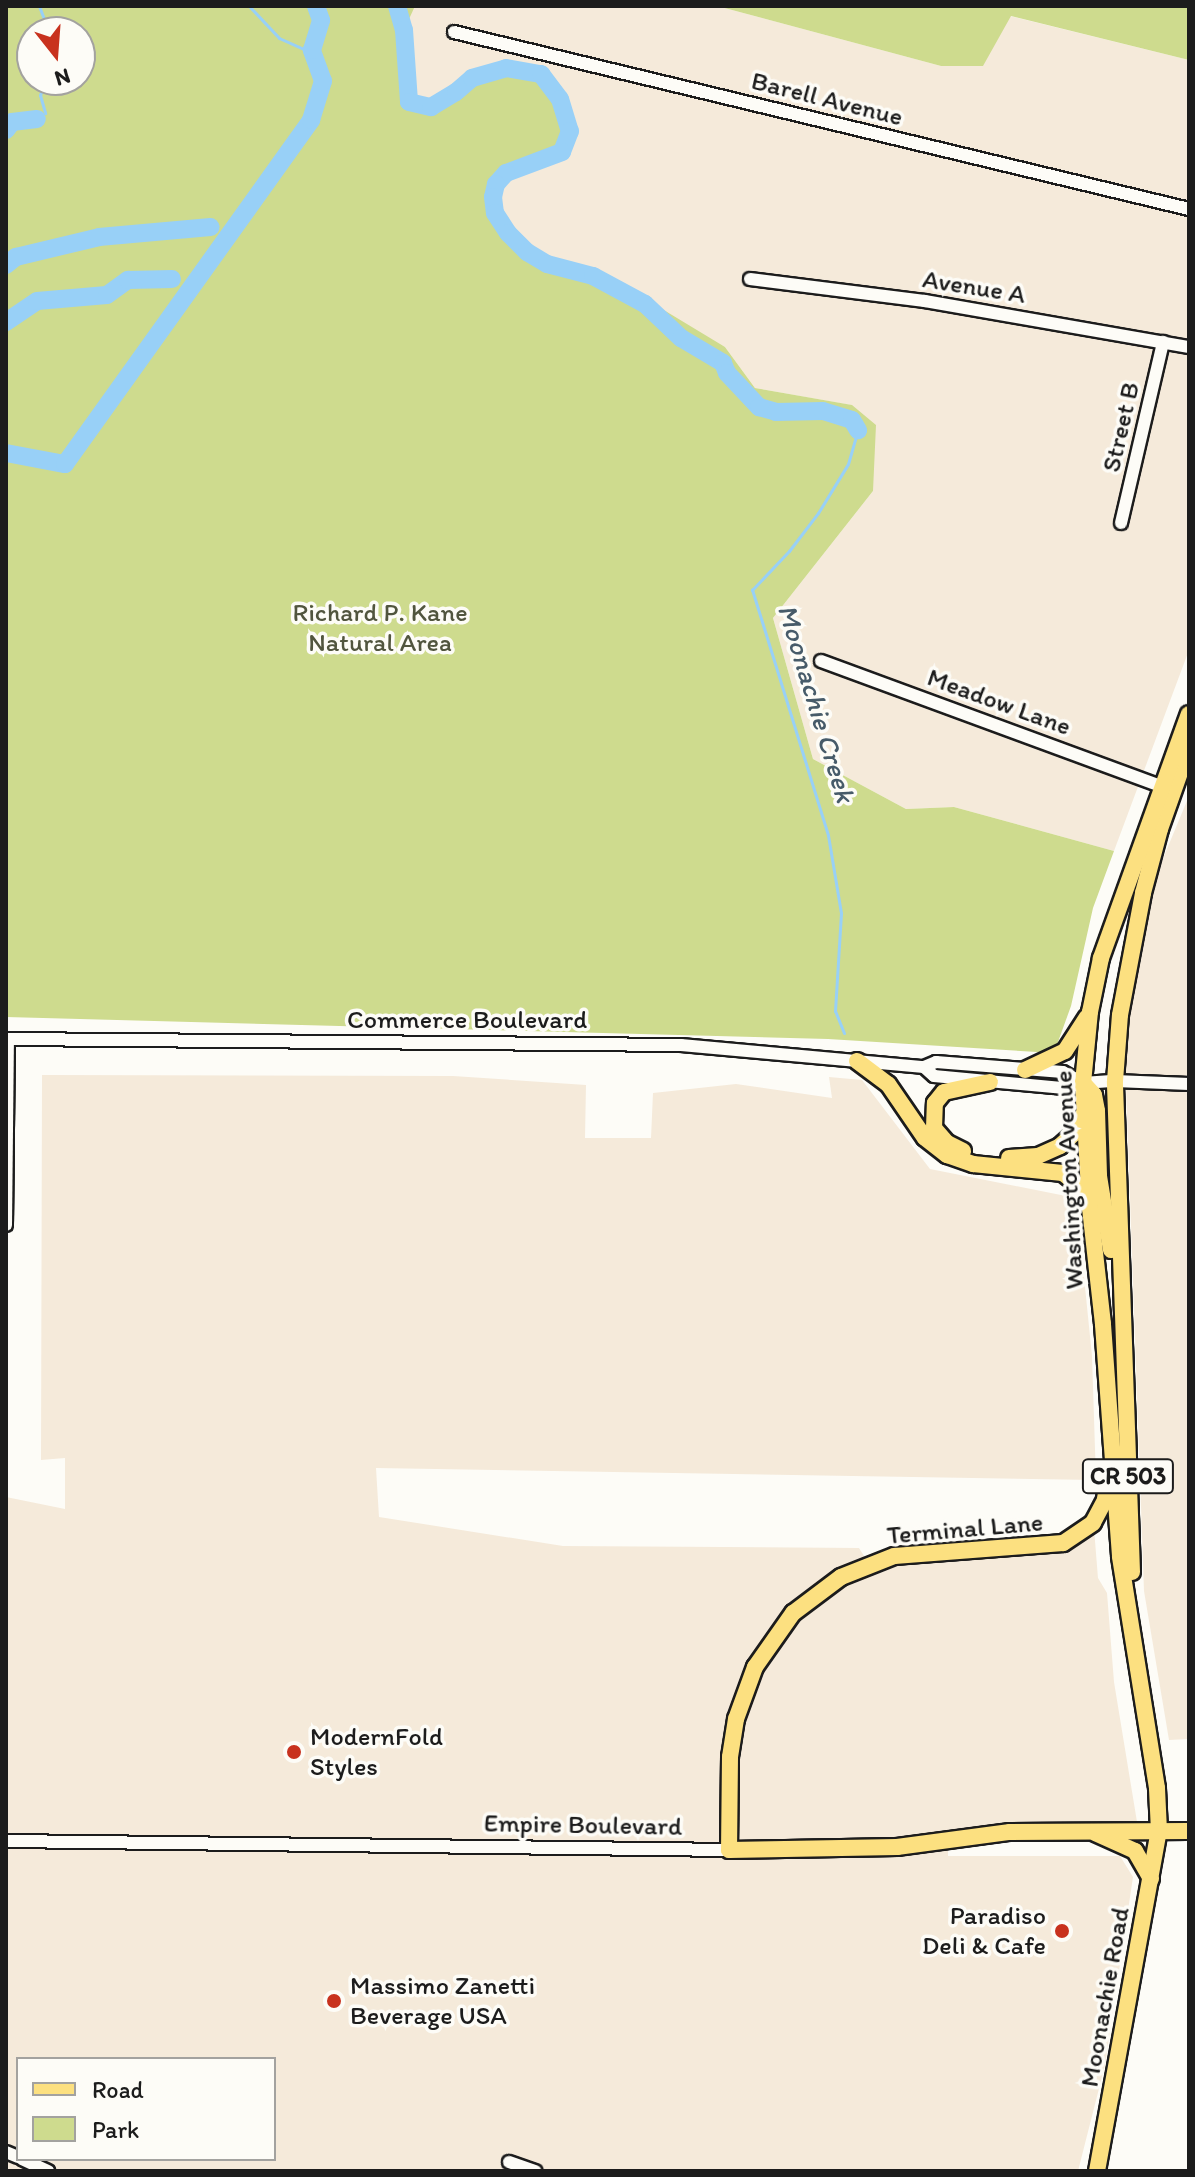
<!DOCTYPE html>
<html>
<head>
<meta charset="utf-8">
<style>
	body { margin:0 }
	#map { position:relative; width:1195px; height:2177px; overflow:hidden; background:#fdfcf7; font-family:Itim,sans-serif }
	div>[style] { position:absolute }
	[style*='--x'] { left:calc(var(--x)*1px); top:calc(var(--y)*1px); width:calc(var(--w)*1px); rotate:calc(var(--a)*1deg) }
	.built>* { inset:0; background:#f5eada }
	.green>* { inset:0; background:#cedb8e }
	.stream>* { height:3px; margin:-1.5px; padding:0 1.5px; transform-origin:1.5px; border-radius:1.5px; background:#98d0f7 }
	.river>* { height:18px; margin:-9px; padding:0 9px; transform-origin:9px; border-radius:9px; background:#98d0f7 }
	.roads { filter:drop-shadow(2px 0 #1c1c1c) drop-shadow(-2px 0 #1c1c1c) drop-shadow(0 2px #1c1c1c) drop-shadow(0 -2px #1c1c1c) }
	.minor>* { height:12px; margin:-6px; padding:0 6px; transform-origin:6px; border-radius:6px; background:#fdfcf7 }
	.major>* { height:16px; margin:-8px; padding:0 8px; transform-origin:8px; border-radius:8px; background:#fce080 }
	.dots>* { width:22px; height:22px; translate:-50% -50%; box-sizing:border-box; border:4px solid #fdfcf7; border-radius:50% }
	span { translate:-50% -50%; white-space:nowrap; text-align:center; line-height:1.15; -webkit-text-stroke:7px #fdfcf7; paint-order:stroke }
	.shield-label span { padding:2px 6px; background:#fdfcf7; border:2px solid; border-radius:6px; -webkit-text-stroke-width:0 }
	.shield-label { font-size:24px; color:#1c1c1c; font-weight:700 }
	.street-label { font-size:26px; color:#1c1c1c }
	.park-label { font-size:26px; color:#51553e }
	.poi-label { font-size:26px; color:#1c1c1c }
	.left { translate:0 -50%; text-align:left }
	.right { translate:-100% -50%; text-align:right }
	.water-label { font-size:28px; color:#475b69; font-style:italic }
	.frame { position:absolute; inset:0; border:8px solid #1c1c1c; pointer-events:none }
	.legend { position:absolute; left:16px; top:2057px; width:260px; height:104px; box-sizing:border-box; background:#fdfcf7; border:2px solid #a3a29f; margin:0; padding:10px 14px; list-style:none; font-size:24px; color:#1c1c1c }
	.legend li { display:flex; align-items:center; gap:16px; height:40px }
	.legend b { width:40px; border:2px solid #a3a29f }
	.north { position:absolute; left:16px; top:16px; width:80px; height:80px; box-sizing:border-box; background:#fdfcf7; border:2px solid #a3a29f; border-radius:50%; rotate:163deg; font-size:22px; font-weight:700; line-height:32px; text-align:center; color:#1c1c1c }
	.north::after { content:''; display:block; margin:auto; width:28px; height:36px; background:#c8321e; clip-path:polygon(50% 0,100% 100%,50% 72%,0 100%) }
</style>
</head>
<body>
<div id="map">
	<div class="built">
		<i style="clip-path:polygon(415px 6px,717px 6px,941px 66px,982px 66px,1010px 16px,1189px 60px,1189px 650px,1114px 851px,954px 807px,906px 809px,813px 759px,773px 618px,873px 491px,851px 405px,755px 388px,725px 347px,525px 261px,485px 211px,440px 108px,406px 106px,395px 23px)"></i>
		<i style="clip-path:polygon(1189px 796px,1189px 1739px,1169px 1740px,1144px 1591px,1125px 1057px,1132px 974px,1152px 885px)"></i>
		<i style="clip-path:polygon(evenodd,42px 1075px,453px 1076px,586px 1085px,585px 1138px,651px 1138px,653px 1093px,736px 1084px,832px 1098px,829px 1077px,862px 1080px,930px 1169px,1076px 1198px,1092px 1356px,1096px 1480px,376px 1468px,379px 1517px,563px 1546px,859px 1548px,871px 1567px,1059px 1550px,1093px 1516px,1098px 1578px,1107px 1593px,1114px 1682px,1139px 1834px,948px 1844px,948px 1856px,1120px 1856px,1133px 1877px,1105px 2065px,1078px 2171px,6px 2171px,6px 1497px,65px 1509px,65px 1458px,41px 1460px,42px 1075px,18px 2059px,274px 2059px,274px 2159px,18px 2159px,18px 2059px)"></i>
	</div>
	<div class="green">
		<i style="clip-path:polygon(evenodd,6px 6px,415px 6px,404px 30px,409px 102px,431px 107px,456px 92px,472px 78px,506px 68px,541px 74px,568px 118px,567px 142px,552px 158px,519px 166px,497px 184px,493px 197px,495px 213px,508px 233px,547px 264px,629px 289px,725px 347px,755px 388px,852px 405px,876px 425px,873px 491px,773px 618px,813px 759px,906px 809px,954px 807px,1114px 851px,1093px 908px,1071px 1006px,1054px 1053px,828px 1039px,6px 1017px,6px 6px,32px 32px,80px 32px,80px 80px,32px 80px,32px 32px)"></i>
		<i style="clip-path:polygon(717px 6px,1189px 6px,1189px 60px,1011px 16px,983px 66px,941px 66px)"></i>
	</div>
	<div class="stream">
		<i style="--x:39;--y:6;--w:28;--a:69"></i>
		<i style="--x:249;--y:6;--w:44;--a:46.8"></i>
		<i style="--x:279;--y:38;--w:34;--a:24"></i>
		<i style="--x:45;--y:80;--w:16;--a:108"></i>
		<i style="--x:40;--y:95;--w:19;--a:74"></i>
		<i style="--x:844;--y:1033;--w:24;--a:-112"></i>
		<i style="--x:835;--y:1011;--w:98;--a:-86.5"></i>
		<i style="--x:841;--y:913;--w:79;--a:-99.5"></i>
		<i style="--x:828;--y:835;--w:257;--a:-107.2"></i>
		<i style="--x:752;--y:590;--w:54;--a:-46.5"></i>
		<i style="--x:789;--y:551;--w:48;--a:-52.7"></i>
		<i style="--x:818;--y:513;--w:57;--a:-58.5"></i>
		<i style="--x:848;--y:464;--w:35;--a:-74"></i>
	</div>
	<div class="river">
		<i style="--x:397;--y:6;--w:25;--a:74"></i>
		<i style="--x:404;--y:30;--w:72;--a:86"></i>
		<i style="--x:409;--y:102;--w:23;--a:13"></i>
		<i style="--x:431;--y:107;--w:29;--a:-31"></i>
		<i style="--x:456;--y:92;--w:21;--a:-41"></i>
		<i style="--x:472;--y:78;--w:35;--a:-16"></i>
		<i style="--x:506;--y:68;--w:36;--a:10"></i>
		<i style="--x:541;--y:74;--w:31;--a:53"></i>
		<i style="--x:560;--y:99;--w:34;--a:73"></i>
		<i style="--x:570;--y:131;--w:22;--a:111"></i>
		<i style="--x:562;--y:152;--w:60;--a:159.4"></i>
		<i style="--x:506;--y:173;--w:15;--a:132"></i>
		<i style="--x:496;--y:184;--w:13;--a:103"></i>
		<i style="--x:493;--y:197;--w:16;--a:83"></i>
		<i style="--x:495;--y:213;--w:24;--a:57"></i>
		<i style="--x:508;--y:233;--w:27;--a:45"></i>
		<i style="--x:527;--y:252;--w:23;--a:31"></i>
		<i style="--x:547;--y:264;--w:48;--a:14.6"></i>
		<i style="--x:593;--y:276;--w:59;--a:28.3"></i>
		<i style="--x:645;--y:304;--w:50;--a:43.4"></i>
		<i style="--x:681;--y:338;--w:49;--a:30.8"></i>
		<i style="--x:723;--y:363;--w:11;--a:68"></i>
		<i style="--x:727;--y:373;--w:47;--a:46.7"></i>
		<i style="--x:759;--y:407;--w:18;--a:16"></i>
		<i style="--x:776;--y:412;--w:47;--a:-1.2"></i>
		<i style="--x:823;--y:411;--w:30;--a:17"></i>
		<i style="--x:852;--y:420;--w:12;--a:59"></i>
		<i style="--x:6;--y:130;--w:10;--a:-53"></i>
		<i style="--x:12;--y:122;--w:25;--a:-7"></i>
		<i style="--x:6;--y:265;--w:13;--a:-39"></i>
		<i style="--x:16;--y:257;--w:85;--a:-13.5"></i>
		<i style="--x:99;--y:237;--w:112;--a:-5.1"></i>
		<i style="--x:6;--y:322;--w:37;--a:-34"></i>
		<i style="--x:37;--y:301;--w:70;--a:-4.9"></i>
		<i style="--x:107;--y:295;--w:26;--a:-36"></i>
		<i style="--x:128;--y:280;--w:44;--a:-1.3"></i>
		<i style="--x:6;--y:453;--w:60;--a:10.6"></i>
		<i style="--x:65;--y:464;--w:423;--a:-54.4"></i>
		<i style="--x:311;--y:120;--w:41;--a:-72.9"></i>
		<i style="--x:323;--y:81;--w:33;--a:-110"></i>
		<i style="--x:312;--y:50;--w:31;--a:-73"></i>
		<i style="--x:321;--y:20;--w:15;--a:-110"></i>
	</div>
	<div class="roads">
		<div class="minor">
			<i style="--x:454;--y:32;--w:756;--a:13.54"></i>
			<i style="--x:750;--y:279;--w:176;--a:7.2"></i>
			<i style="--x:925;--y:301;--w:268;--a:9.9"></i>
			<i style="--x:1121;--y:523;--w:186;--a:-76.9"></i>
			<i style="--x:821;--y:661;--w:362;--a:20.2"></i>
			<i style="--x:924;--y:1067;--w:13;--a:42"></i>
			<i style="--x:934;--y:1076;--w:131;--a:5.3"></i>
			<i style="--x:1064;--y:1088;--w:20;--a:-15"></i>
			<i style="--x:1083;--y:1083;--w:32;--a:-4"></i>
			<i style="--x:1115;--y:1081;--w:74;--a:2.3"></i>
			<i style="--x:6;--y:1225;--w:186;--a:-89.4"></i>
			<i style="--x:8;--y:1039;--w:673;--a:0.51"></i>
			<i style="--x:681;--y:1045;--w:244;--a:5.2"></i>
			<i style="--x:924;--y:1067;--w:13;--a:-23"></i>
			<i style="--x:936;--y:1062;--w:127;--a:4.5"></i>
			<i style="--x:1063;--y:1072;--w:23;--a:29"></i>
			<i style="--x:6;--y:1841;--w:723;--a:0.71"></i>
			<i style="--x:6;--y:2152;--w:13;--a:23"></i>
			<i style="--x:22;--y:2159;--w:29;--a:25"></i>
			<i style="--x:509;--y:2162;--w:28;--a:19"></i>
		</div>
		<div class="major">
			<i style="--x:857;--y:1061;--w:39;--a:37"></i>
			<i style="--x:888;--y:1084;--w:65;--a:55.6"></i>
			<i style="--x:925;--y:1138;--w:28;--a:38"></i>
			<i style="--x:947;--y:1155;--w:28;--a:19"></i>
			<i style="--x:973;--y:1164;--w:90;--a:5.7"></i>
			<i style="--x:1063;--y:1173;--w:19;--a:39"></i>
			<i style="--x:1078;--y:1185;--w:21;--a:61"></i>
			<i style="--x:1025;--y:1070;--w:44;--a:-25.4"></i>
			<i style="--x:1065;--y:1051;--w:40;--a:-57.1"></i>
			<i style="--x:1083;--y:1083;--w:16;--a:47"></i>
			<i style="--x:1094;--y:1095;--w:16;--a:79"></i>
			<i style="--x:1097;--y:1111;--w:65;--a:88.2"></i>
			<i style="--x:1099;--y:1176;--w:75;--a:80.8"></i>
			<i style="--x:963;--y:1151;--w:18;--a:-153"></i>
			<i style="--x:947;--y:1143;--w:20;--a:-131"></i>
			<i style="--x:934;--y:1128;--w:25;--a:-88"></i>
			<i style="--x:935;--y:1103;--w:14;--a:-51"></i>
			<i style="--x:944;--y:1092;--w:47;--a:-12.3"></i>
			<i style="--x:1009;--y:1158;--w:29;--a:-4"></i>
			<i style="--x:1038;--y:1156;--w:24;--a:-24"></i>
			<i style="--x:1060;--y:1146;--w:24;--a:-42"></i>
			<i style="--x:1078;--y:1130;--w:16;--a:-72"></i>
			<i style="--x:1108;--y:1480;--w:20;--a:99"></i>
			<i style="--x:1105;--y:1500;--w:26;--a:118"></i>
			<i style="--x:1093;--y:1523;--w:36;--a:146"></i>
			<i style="--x:1063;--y:1543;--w:169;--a:175.6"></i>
			<i style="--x:894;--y:1556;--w:57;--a:158.4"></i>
			<i style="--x:841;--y:1577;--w:60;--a:143.1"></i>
			<i style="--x:793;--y:1613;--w:66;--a:125.1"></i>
			<i style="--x:755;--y:1667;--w:55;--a:110.1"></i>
			<i style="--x:736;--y:1719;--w:38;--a:99"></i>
			<i style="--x:730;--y:1757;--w:93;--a:90.6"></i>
			<i style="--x:729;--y:1850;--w:168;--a:-1"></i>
			<i style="--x:897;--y:1847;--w:114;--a:-7.6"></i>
			<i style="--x:1010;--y:1832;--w:179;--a:-0.3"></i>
			<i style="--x:1132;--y:1572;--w:491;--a:-92"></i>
			<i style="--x:1115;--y:1081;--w:66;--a:-85.7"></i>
			<i style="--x:1120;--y:1015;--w:124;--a:-79.3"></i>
			<i style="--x:1143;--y:893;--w:66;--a:-75.1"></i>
			<i style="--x:1160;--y:829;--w:87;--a:-70.5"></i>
			<i style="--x:1095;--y:1833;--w:44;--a:24.2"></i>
			<i style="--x:1135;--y:1851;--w:32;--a:60"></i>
			<i style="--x:1097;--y:2171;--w:346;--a:-79.7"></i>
			<i style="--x:1159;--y:1831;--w:43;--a:-92.7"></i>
			<i style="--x:1157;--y:1788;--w:235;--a:-99.1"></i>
			<i style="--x:1120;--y:1556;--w:233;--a:-94.2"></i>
			<i style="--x:1103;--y:1324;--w:117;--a:-96.4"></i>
			<i style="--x:1090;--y:1208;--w:125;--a:-93.2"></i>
			<i style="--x:1083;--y:1083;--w:71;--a:-84.4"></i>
			<i style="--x:1090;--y:1012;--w:55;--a:-78.5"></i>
			<i style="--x:1101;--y:958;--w:259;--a:-70.2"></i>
		</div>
	</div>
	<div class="dots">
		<i style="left:294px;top:1752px;background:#c8321e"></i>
		<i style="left:1062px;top:1931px;background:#c8321e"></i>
		<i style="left:334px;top:2001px;background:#c8321e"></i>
	</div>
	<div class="shield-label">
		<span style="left:1128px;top:1476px">CR 503</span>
	</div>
	<div class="street-label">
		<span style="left:827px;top:99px;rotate:14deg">Barell Avenue</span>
		<span style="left:974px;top:287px;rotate:9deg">Avenue A</span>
		<span style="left:1121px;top:427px;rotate:-77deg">Street B</span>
		<span style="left:999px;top:702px;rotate:20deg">Meadow Lane</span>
		<span style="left:467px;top:1020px">Commerce Boulevard</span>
		<span style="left:1069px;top:1180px;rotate:-93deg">Washington Avenue</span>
		<span style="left:965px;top:1529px;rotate:-5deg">Terminal Lane</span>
		<span style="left:583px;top:1825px;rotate:1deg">Empire Boulevard</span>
		<span style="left:1105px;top:1997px;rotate:-80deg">Moonachie Road</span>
	</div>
	<div class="park-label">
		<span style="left:380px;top:628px">Richard P. Kane<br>Natural Area</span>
	</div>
	<div class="poi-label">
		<span class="left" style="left:310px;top:1752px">ModernFold<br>Styles</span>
		<span class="right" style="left:1046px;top:1931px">Paradiso<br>Deli &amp; Cafe</span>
		<span class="left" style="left:350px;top:2001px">Massimo Zanetti<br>Beverage USA</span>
	</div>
	<div class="water-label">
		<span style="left:817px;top:703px;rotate:73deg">Moonachie Creek</span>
	</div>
	<div class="frame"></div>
	<ul class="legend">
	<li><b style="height:10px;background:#fce080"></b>Road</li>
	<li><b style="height:22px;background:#cedb8e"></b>Park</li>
	</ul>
	<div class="north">N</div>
</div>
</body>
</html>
